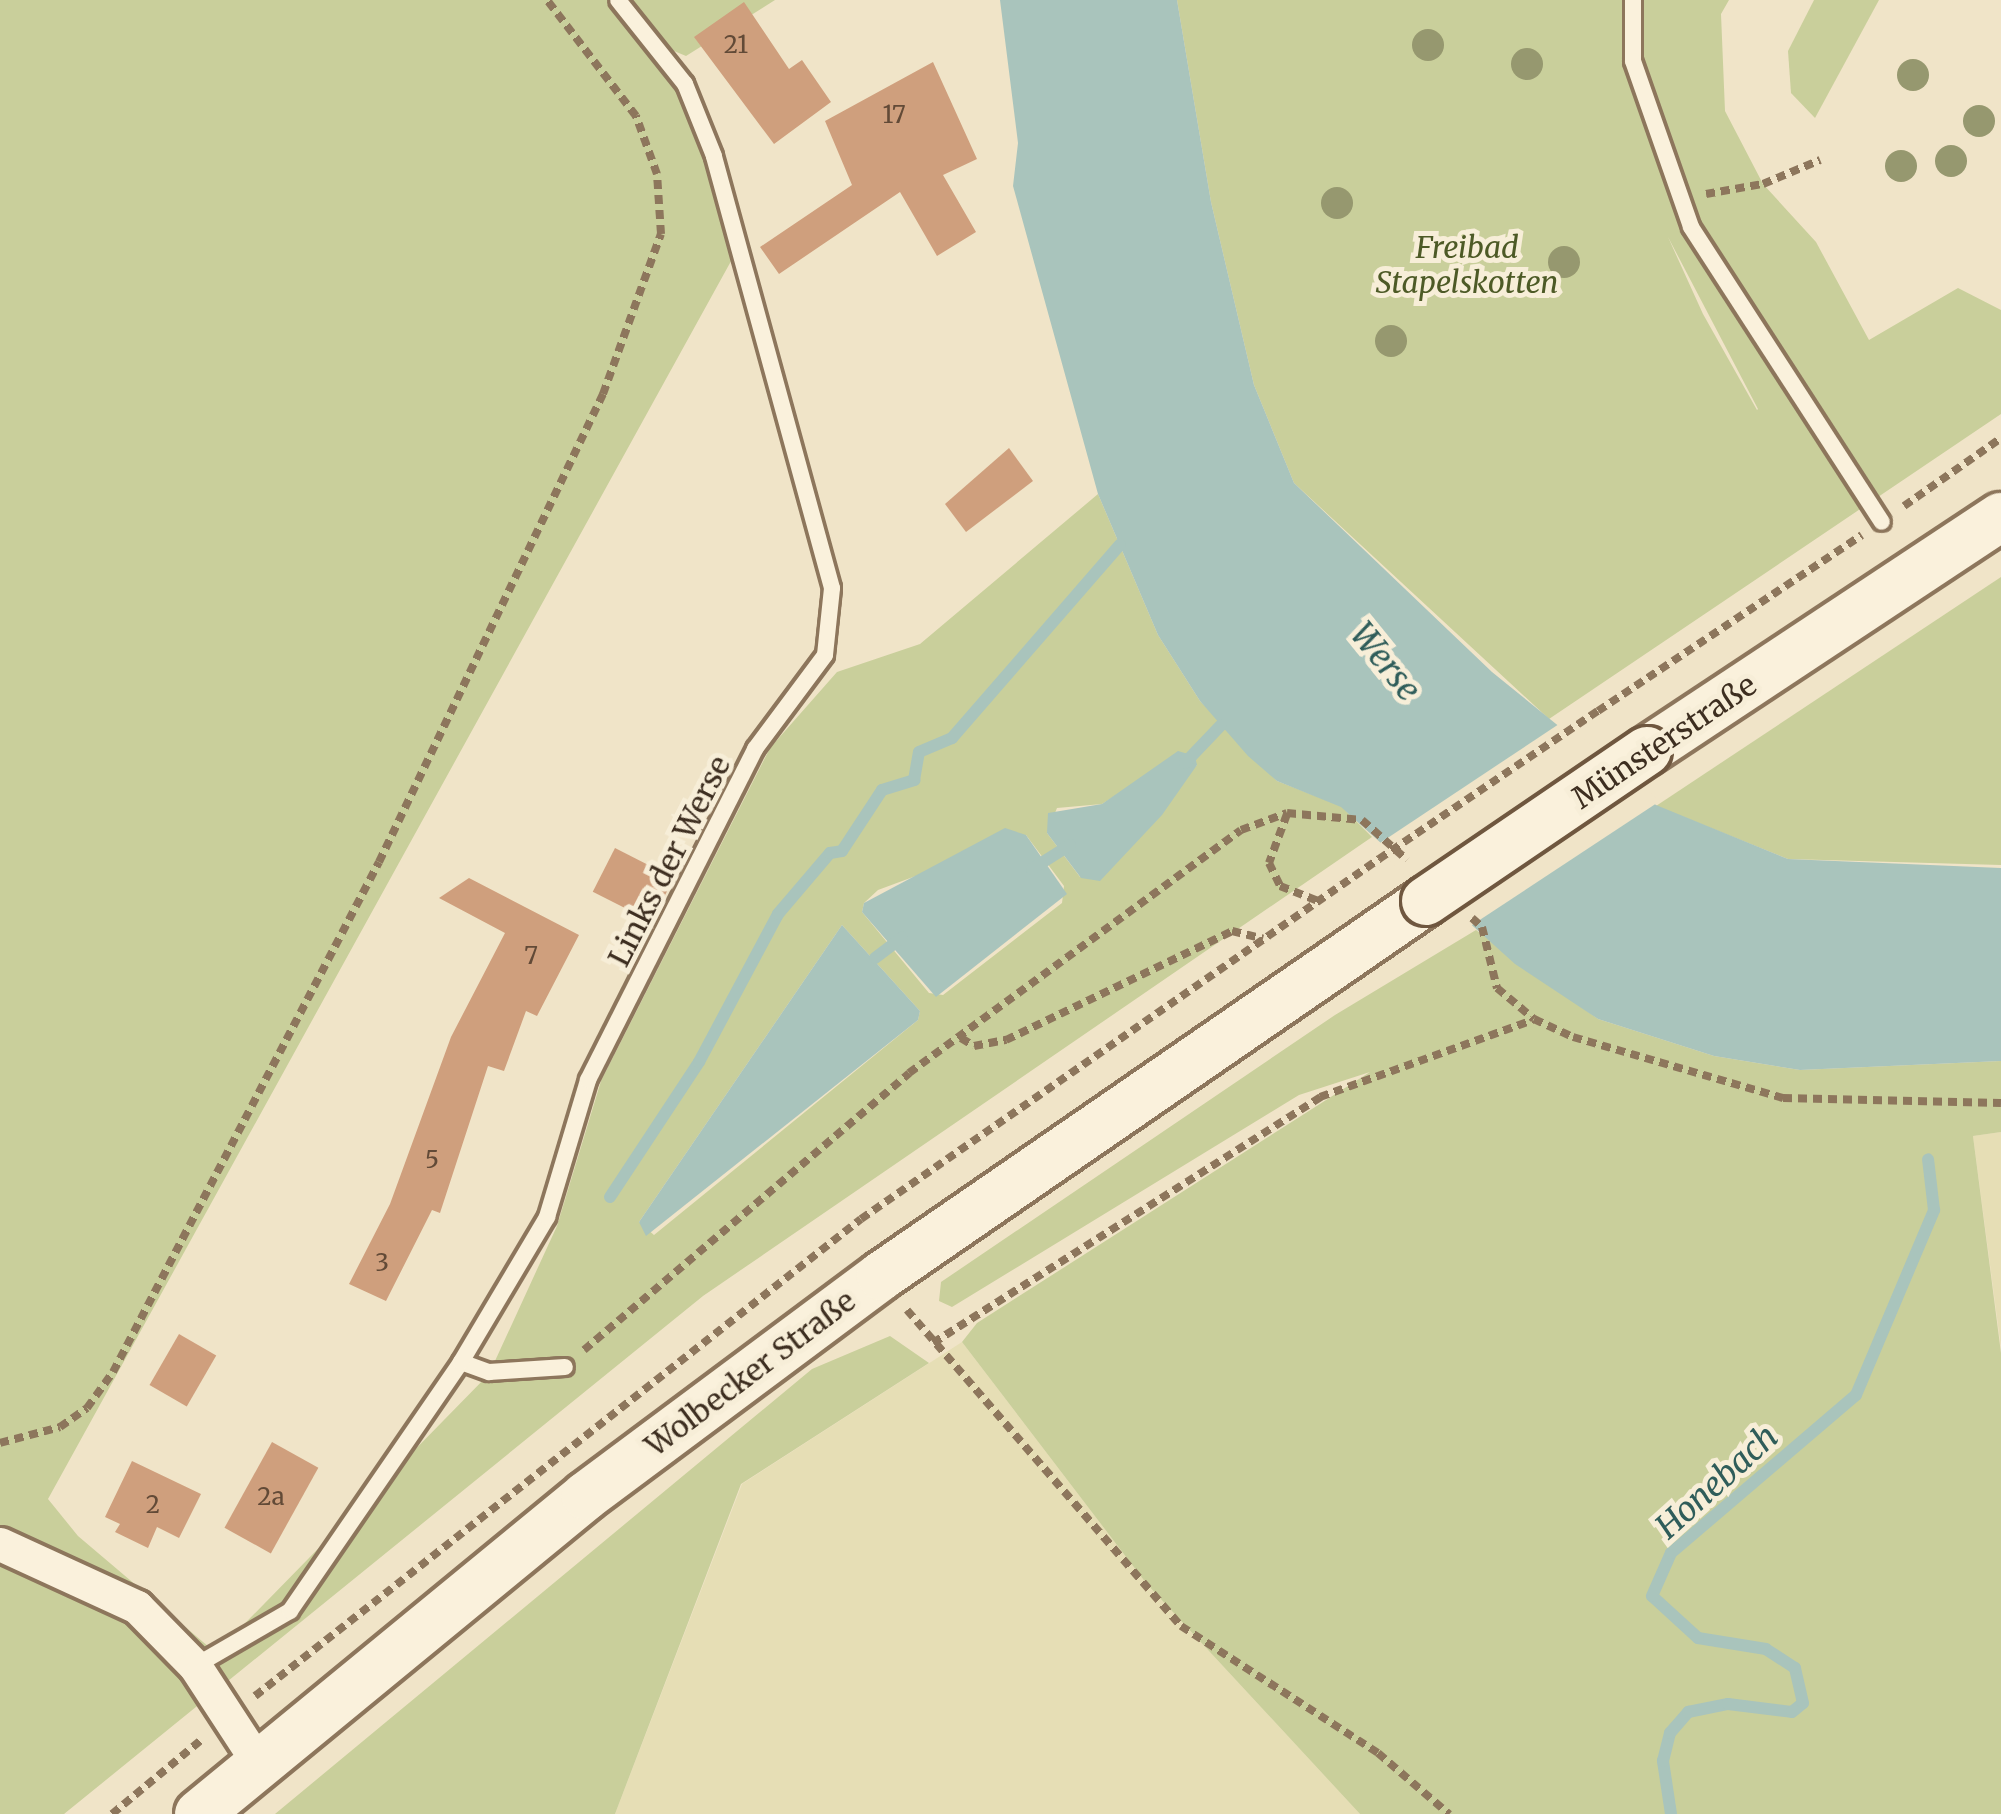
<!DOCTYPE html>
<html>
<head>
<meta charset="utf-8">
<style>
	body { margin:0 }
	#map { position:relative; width:2001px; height:1814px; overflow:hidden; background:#f0e4c8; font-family:Merriweather,serif }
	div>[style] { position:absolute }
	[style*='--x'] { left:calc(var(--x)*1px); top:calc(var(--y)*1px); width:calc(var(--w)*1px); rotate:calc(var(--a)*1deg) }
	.farmland>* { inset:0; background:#e6deb5 }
	.green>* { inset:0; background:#c9cf9b }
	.water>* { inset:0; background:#a9c4bc }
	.pier>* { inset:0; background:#f0e4c8 }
	.stream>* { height:12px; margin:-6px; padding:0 6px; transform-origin:6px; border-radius:6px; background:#a9c4bc }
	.building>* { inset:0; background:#cf9f7d; transform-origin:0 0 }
	.path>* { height:8px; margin-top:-4px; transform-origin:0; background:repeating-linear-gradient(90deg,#8d765c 0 9px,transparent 0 15px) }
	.roads { filter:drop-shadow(3px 0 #8d765c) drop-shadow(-3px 0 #8d765c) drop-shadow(0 3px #8d765c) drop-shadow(0 -3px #8d765c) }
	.lane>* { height:16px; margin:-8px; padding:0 8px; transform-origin:8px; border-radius:8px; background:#faf1dc }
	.street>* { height:33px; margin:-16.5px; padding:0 16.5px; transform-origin:16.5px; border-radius:16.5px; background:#faf1dc }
	.secondary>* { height:48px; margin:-24px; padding:0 24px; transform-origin:24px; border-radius:24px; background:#faf1dc }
	.path-bridge>* { height:8px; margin-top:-4px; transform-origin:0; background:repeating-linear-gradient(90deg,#8d765c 0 9px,transparent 0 15px) }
	.bridges { filter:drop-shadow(3px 0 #6f573f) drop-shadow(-3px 0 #6f573f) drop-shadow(0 3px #6f573f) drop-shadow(0 -3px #6f573f) }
	.secondary-bridge>* { height:48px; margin:-24px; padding:0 24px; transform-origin:24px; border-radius:24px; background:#faf1dc }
	.trees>* { width:32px; height:32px; margin:-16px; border-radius:50%; background:#96986f }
	span { translate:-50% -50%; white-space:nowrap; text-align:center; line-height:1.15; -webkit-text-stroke:10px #f7eed8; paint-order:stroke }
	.number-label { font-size:24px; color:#624a37 }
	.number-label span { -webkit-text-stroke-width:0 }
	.park-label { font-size:30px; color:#4d5a26; font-style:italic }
	.street-label { font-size:30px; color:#3d2e20 }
	.water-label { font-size:33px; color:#2f5d5a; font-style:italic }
</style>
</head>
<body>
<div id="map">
	<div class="farmland">
		<i style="clip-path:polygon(2001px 1132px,2001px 1348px,1973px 1136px)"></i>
		<i style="clip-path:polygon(962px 1342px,1146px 1583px,1360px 1814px,615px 1814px,742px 1484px)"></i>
	</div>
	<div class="green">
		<i style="clip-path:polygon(evenodd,0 0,775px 0,686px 56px,674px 51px,746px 234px,48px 1499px,78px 1536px,216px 1653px,489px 1374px,557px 1226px,601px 1081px,770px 748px,837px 672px,920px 644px,1098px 494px,1158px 635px,1200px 701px,1277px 781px,1341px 806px,1372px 837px,703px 1296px,64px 1814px,0 1814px,0 0,1197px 765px,1080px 877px,1047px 833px,1057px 808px,1102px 804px,1162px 766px,1197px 765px,0 0,1026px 835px,1064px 886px,1062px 903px,943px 995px,929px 993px,862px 912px,864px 903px,878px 890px,1026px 835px,0 0,842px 925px,920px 1011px,918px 1020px,654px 1235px,639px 1222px,842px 925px)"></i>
		<i style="clip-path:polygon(evenodd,1177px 0,1729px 0,1721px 14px,1725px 111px,1763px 184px,1816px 242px,1869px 340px,1958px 288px,2001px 310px,2001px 414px,1549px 719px,1294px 483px,1254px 385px,1211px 202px,1177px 0,1668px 237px,1758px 409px,1757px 410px,1703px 314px,1668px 237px)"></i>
		<i style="clip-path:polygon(1814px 0,1879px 0,1815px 118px,1791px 93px,1788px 51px)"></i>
		<i style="clip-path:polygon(2001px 577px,2001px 865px,1788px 859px,1656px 806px)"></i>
		<i style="clip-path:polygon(1476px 930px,1598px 1019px,1714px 1056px,1800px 1070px,2001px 1061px,2001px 1132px,1973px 1136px,2001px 1353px,2001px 1814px,1360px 1814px,1146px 1583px,962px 1342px,977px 1323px,1370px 1072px,1299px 1095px,952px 1307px,939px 1301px,941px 1282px,1335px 1015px)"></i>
		<i style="clip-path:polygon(890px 1336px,929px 1363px,741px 1484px,615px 1814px,275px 1814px,812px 1369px)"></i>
	</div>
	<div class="water">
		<i style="clip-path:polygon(1000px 0,1177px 0,1211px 202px,1254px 385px,1294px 483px,1492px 672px,1656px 805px,1788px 859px,2001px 868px,2001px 1061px,1800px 1070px,1714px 1056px,1598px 1019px,1515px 964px,1341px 807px,1277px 781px,1248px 756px,1200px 701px,1158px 635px,1098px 494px,1013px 186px,1018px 143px)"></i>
		<i style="clip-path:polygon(1178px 751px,1195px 756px,1197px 765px,1162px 815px,1100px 881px,1081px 878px,1047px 833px,1048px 813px,1102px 804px)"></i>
		<i style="clip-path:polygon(1005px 828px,1026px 835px,1067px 894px,936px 997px,862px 912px,864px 903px)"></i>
		<i style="clip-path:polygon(842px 925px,920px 1011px,918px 1020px,646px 1236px,639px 1222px)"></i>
	</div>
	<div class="pier">
		<i style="clip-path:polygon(1562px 722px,1660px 801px,1466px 929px,1374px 847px)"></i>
	</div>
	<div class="stream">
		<i style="--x:1185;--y:763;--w:52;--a:-46.5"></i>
		<i style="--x:1032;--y:869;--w:45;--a:-32.3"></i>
		<i style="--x:875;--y:958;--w:34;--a:-37"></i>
		<i style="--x:610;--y:1197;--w:162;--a:-56.6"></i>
		<i style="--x:699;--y:1062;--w:168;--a:-61.9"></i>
		<i style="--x:778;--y:914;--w:80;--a:-49.6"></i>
		<i style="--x:830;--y:853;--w:12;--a:-9"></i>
		<i style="--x:842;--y:851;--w:73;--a:-56.7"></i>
		<i style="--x:882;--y:790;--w:34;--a:-17"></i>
		<i style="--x:914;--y:780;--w:28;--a:-80"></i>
		<i style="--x:919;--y:752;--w:36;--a:-23"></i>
		<i style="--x:952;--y:738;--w:256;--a:-49"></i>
		<i style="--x:1671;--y:1814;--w:54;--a:-98.6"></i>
		<i style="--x:1663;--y:1761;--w:29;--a:-76"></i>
		<i style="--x:1670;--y:1733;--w:28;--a:-49"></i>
		<i style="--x:1688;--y:1712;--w:41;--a:-11.3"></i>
		<i style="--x:1728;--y:1704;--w:64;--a:7.1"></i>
		<i style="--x:1792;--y:1712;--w:14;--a:-39"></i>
		<i style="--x:1803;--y:1703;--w:36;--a:-103"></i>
		<i style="--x:1795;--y:1668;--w:35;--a:-147"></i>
		<i style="--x:1766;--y:1649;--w:69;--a:-170.8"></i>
		<i style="--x:1698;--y:1638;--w:62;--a:-137.6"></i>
		<i style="--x:1652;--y:1596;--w:47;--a:-66.2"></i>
		<i style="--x:1671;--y:1553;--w:243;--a:-40.5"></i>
		<i style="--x:1856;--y:1395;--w:201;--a:-67.1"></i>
		<i style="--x:1934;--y:1210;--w:51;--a:-96.7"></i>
	</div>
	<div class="building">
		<i style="clip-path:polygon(744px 2px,789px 69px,802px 60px,831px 102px,774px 144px,694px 37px)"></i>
		<i style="clip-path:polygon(933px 62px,977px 159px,943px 175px,976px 232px,937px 256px,900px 192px,779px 274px,760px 247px,852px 185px,825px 121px)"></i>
		<i style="clip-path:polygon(1009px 448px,1033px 481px,966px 532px,945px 504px)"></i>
		<i style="left:615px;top:848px;width:66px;height:49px;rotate:27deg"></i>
		<i style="clip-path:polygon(469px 878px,579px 935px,537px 1016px,526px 1011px,504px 1071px,488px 1066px,440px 1213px,432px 1210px,386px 1301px,349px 1284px,390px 1204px,451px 1037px,505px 933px,439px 898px)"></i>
		<i style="left:179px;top:1334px;width:43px;height:59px;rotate:30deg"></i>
		<i style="left:272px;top:1442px;width:53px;height:98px;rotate:29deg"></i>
		<i style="clip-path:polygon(132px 1461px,201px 1494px,179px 1538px,157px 1527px,148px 1548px,115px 1532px,120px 1524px,105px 1517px)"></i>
	</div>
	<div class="path">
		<i style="--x:1706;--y:194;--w:58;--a:-10"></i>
		<i style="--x:1763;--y:184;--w:62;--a:-22.8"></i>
		<i style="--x:1904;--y:506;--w:118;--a:-35"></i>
		<i style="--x:1598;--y:711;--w:317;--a:-33.7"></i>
		<i style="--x:1287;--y:814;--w:52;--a:110.2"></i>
		<i style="--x:1269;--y:863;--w:25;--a:64"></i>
		<i style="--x:1280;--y:886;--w:41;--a:21.5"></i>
		<i style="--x:1472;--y:918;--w:13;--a:42"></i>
		<i style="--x:1482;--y:927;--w:63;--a:76.2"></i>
		<i style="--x:1497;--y:988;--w:48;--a:40"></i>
		<i style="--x:1534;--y:1019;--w:43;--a:24.8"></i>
		<i style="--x:1573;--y:1037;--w:219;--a:16.2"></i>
		<i style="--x:1783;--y:1098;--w:218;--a:1.3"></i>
		<i style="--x:961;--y:1038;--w:15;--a:32"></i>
		<i style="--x:974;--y:1046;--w:33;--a:-11"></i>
		<i style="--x:1006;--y:1040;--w:251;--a:-25.7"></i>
		<i style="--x:1232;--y:931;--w:32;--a:14"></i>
		<i style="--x:907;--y:1310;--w:418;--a:49.1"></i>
		<i style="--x:1181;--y:1626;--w:234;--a:32.8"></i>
		<i style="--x:1378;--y:1753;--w:94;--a:40.7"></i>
		<i style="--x:933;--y:1343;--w:459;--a:-32.4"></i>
		<i style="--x:1320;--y:1097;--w:226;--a:-19.9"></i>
		<i style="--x:584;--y:1350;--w:427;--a:-40.4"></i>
		<i style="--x:909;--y:1073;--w:411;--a:-36.2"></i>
		<i style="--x:1241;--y:830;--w:49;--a:-20.3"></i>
		<i style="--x:1287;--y:813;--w:75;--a:5.3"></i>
		<i style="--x:1362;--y:820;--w:60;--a:41.6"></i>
		<i style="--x:0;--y:1443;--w:62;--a:-14.9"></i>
		<i style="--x:60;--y:1427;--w:33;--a:-35"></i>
		<i style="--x:87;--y:1408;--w:44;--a:-54.2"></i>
		<i style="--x:113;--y:1372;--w:575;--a:-62.45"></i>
		<i style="--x:379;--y:862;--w:519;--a:-64.42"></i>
		<i style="--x:603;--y:394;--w:170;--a:-70.1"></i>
		<i style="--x:661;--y:234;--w:60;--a:-93.8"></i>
		<i style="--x:657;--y:174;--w:62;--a:-109.9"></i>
		<i style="--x:636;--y:116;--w:146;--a:-127.5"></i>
		<i style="--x:255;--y:1696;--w:771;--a:-38.21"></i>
		<i style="--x:861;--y:1219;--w:631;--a:-34.8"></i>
		<i style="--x:112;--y:1814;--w:116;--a:-39.7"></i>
	</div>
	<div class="roads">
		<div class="lane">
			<i style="--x:1633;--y:0;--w:61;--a:90"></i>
			<i style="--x:1633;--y:61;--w:176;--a:70.7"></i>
			<i style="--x:1691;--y:227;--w:351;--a:57.1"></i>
			<i style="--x:461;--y:1362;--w:30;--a:20"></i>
			<i style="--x:489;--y:1372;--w:76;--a:-3.8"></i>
			<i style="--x:195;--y:1666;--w:110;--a:-30.1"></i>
			<i style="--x:290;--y:1611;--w:302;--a:-55.5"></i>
			<i style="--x:461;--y:1362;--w:169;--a:-59.3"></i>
			<i style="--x:547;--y:1217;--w:143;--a:-73.3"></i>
			<i style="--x:588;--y:1080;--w:371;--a:-63.2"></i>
			<i style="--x:755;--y:749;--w:117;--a:-53.3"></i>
			<i style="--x:825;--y:655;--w:67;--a:-84"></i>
			<i style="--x:832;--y:588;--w:448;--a:-105.3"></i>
			<i style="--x:714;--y:156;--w:78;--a:-111.9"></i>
			<i style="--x:685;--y:84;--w:107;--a:-128.6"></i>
		</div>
		<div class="street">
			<i style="--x:0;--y:1544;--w:151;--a:24.7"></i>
			<i style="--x:137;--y:1607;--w:83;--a:45.5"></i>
			<i style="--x:195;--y:1666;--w:117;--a:56.9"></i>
		</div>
		<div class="secondary">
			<i style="--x:1647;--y:751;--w:424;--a:-33.5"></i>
			<i style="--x:199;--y:1814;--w:501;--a:-39.41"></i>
			<i style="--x:586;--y:1496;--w:368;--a:-36.7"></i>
			<i style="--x:881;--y:1276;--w:662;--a:-34.53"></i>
		</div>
	</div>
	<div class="path-bridge">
		<i style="--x:1379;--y:859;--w:264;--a:-34.1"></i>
	</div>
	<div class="bridges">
		<div class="secondary-bridge">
			<i style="--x:1426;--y:901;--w:267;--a:-34.2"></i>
		</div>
	</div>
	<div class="trees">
		<i style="left:1428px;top:45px"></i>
		<i style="left:1527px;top:64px"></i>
		<i style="left:1913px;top:75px"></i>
		<i style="left:1979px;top:121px"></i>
		<i style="left:1951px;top:161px"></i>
		<i style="left:1901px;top:166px"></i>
		<i style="left:1337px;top:203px"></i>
		<i style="left:1564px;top:262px"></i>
		<i style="left:1391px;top:341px"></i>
	</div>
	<div class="number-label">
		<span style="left:736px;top:45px">21</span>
		<span style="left:894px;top:115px">17</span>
		<span style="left:531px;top:956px">7</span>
		<span style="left:432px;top:1160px">5</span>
		<span style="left:382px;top:1263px">3</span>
		<span style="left:271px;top:1497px">2a</span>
		<span style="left:153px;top:1505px">2</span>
	</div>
	<div class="park-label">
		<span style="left:1467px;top:264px">Freibad<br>Stapelskotten</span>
	</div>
	<div class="street-label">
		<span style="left:1664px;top:741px;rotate:-34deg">Münsterstraße</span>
		<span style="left:669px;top:861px;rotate:-63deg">Links der Werse</span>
		<span style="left:750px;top:1373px;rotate:-37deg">Wolbecker Straße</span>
	</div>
	<div class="water-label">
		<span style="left:1385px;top:662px;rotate:51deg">Werse</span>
		<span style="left:1717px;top:1482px;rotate:-42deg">Honebach</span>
	</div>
</div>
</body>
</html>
